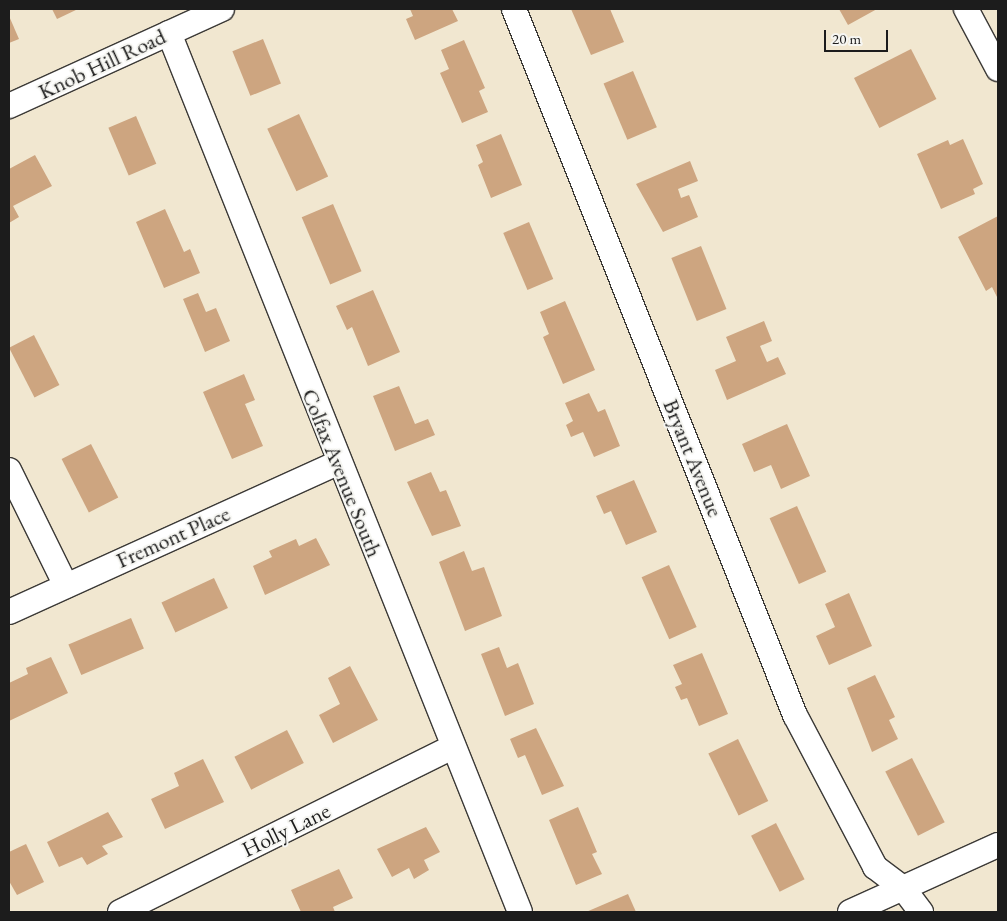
<!DOCTYPE html>
<html>
<head>
<meta charset="utf-8">
<style>
	body { margin:0 }
	#map { position:relative; width:1007px; height:921px; overflow:hidden; background:#f1e7d0; font-family:"EB Garamond",serif }
	div>[style] { position:absolute }
	[style*='--x'] { left:calc(var(--x)*1px); top:calc(var(--y)*1px); width:calc(var(--w)*1px); rotate:calc(var(--a)*1deg) }
	.building>* { inset:0; background:#cda580; transform-origin:0 0 }
	.roads { filter:drop-shadow(1px 0 #3c3a37) drop-shadow(-1px 0 #3c3a37) drop-shadow(0 1px #3c3a37) drop-shadow(0 -1px #3c3a37) }
	.minor>* { height:24px; margin:-12px; padding:0 12px; transform-origin:12px; border-radius:12px; background:#fff }
	span { translate:-50% -50%; white-space:nowrap; text-align:center; line-height:1.15; -webkit-text-stroke:4px #f6f6f2; paint-order:stroke }
	.street-label { font-size:22px; color:#1c1c1c }
	.frame { position:absolute; inset:0; border:10px solid #1c1c1c; pointer-events:none }
	.scale { position:absolute; left:824px; top:30px; width:64px; height:22px; box-sizing:border-box; border:2px solid #1c1c1c; border-top:0; padding-left:6px; font-size:15px; line-height:18px; white-space:nowrap; color:#1c1c1c; -webkit-text-stroke:4px #f6f6f2; paint-order:stroke }
</style>
</head>
<body>
<div id="map">
	<div class="building">
		<i style="clip-path:polygon(52px 9px,78px 9px,57px 19px)"></i>
		<i style="clip-path:polygon(410px 9px,452px 9px,458px 21px,415px 40px,406px 19px,413px 16px)"></i>
		<i style="clip-path:polygon(571px 9px,610px 9px,624px 42px,591px 55px)"></i>
		<i style="clip-path:polygon(839px 9px,877px 9px,848px 25px)"></i>
		<i style="clip-path:polygon(9px 16px,19px 39px,9px 43px)"></i>
		<i style="left:263px;top:39px;width:48px;height:33px;rotate:68deg"></i>
		<i style="clip-path:polygon(464px 40px,485px 88px,479px 91px,488px 112px,462px 123px,440px 73px,449px 69px,441px 50px)"></i>
		<i style="left:911px;top:49px;width:56px;height:64px;rotate:63deg"></i>
		<i style="left:633px;top:71px;width:61px;height:32px;rotate:67deg"></i>
		<i style="left:299px;top:114px;width:69px;height:35px;rotate:65deg"></i>
		<i style="left:136px;top:116px;width:52px;height:30px;rotate:67deg"></i>
		<i style="clip-path:polygon(501px 134px,522px 185px,491px 198px,478px 165px,483px 162px,476px 145px)"></i>
		<i style="clip-path:polygon(963px 139px,983px 184px,973px 189px,975px 194px,941px 209px,917px 154px,948px 140px,950px 145px)"></i>
		<i style="clip-path:polygon(35px 155px,52px 186px,13px 206px,19px 217px,9px 223px,9px 169px)"></i>
		<i style="clip-path:polygon(690px 161px,698px 181px,678px 189px,681px 198px,689px 195px,698px 217px,663px 232px,636px 184px)"></i>
		<i style="left:333px;top:204px;width:73px;height:34px;rotate:67deg"></i>
		<i style="clip-path:polygon(165px 209px,184px 252px,190px 249px,200px 273px,164px 288px,136px 222px)"></i>
		<i style="clip-path:polygon(998px 216px,998px 299px,992px 287px,986px 291px,958px 237px)"></i>
		<i style="left:529px;top:222px;width:62px;height:28px;rotate:67deg"></i>
		<i style="left:701px;top:246px;width:68px;height:32px;rotate:68deg"></i>
		<i style="clip-path:polygon(373px 290px,400px 352px,368px 366px,352px 327px,347px 330px,336px 306px)"></i>
		<i style="clip-path:polygon(198px 293px,206px 312px,216px 308px,230px 341px,205px 352px,183px 299px)"></i>
		<i style="clip-path:polygon(565px 301px,595px 370px,563px 384px,543px 337px,549px 334px,540px 312px)"></i>
		<i style="clip-path:polygon(764px 321px,772px 341px,760px 346px,767px 362px,778px 357px,786px 374px,727px 400px,715px 370px,736px 361px,726px 337px)"></i>
		<i style="left:34px;top:335px;width:56px;height:28px;rotate:63deg"></i>
		<i style="clip-path:polygon(244px 374px,255px 400px,245px 404px,263px 446px,232px 459px,203px 392px)"></i>
		<i style="clip-path:polygon(399px 386px,415px 424px,428px 419px,435px 435px,395px 451px,373px 396px)"></i>
		<i style="clip-path:polygon(589px 393px,598px 412px,605px 409px,620px 446px,594px 457px,583px 432px,571px 437px,566px 425px,573px 421px,565px 403px)"></i>
		<i style="clip-path:polygon(787px 424px,810px 476px,781px 489px,771px 465px,754px 472px,742px 444px)"></i>
		<i style="left:91px;top:444px;width:60px;height:33px;rotate:63deg"></i>
		<i style="clip-path:polygon(431px 472px,440px 492px,446px 490px,461px 526px,432px 536px,407px 482px)"></i>
		<i style="clip-path:polygon(634px 480px,657px 532px,626px 545px,611px 511px,604px 514px,596px 496px)"></i>
		<i style="left:797px;top:506px;width:72px;height:30px;rotate:66deg"></i>
		<i style="clip-path:polygon(316px 538px,330px 565px,265px 595px,253px 566px,272px 557px,269px 551px,296px 539px,299px 546px)"></i>
		<i style="clip-path:polygon(464px 551px,472px 571px,484px 567px,502px 616px,465px 631px,439px 562px)"></i>
		<i style="left:669px;top:565px;width:68px;height:30px;rotate:66deg"></i>
		<i style="left:214px;top:578px;width:33px;height:58px;rotate:65deg"></i>
		<i style="clip-path:polygon(849px 593px,872px 646px,829px 665px,816px 636px,835px 627px,825px 604px)"></i>
		<i style="left:131px;top:618px;width:33px;height:68px;rotate:67deg"></i>
		<i style="clip-path:polygon(499px 647px,507px 668px,518px 663px,534px 704px,505px 716px,481px 654px)"></i>
		<i style="clip-path:polygon(702px 653px,728px 714px,699px 726px,687px 698px,681px 700px,675px 687px,682px 684px,673px 665px)"></i>
		<i style="clip-path:polygon(51px 657px,68px 693px,9px 721px,9px 683px,28px 674px,26px 668px)"></i>
		<i style="clip-path:polygon(350px 666px,378px 720px,333px 743px,319px 715px,340px 704px,328px 678px)"></i>
		<i style="clip-path:polygon(875px 675px,895px 717px,889px 720px,898px 739px,872px 752px,847px 688px)"></i>
		<i style="clip-path:polygon(536px 728px,564px 786px,542px 795px,525px 755px,518px 758px,510px 739px)"></i>
		<i style="left:287px;top:730px;width:37px;height:59px;rotate:63deg"></i>
		<i style="left:738px;top:739px;width:69px;height:33px;rotate:64deg"></i>
		<i style="left:912px;top:758px;width:72px;height:30px;rotate:63deg"></i>
		<i style="clip-path:polygon(203px 759px,224px 802px,165px 829px,151px 799px,179px 786px,174px 773px)"></i>
		<i style="clip-path:polygon(578px 807px,597px 852px,592px 854px,602px 874px,576px 885px,549px 820px)"></i>
		<i style="clip-path:polygon(108px 812px,123px 837px,102px 846px,108px 854px,87px 865px,82px 857px,59px 867px,47px 842px)"></i>
		<i style="left:776px;top:823px;width:63px;height:28px;rotate:63deg"></i>
		<i style="clip-path:polygon(426px 827px,440px 852px,424px 860px,429px 870px,414px 879px,409px 868px,392px 877px,377px 849px)"></i>
		<i style="clip-path:polygon(26px 844px,44px 882px,17px 895px,9px 881px,9px 852px)"></i>
		<i style="clip-path:polygon(339px 869px,353px 898px,333px 907px,335px 912px,301px 912px,291px 890px)"></i>
		<i style="clip-path:polygon(628px 894px,636px 912px,586px 912px)"></i>
	</div>
	<div class="roads">
		<div class="minor">
			<i style="--x:514;--y:9;--w:760;--a:68.3"></i>
			<i style="--x:795;--y:715;--w:172;--a:62.2"></i>
			<i style="--x:875;--y:867;--w:35;--a:37"></i>
			<i style="--x:903;--y:888;--w:30;--a:53"></i>
			<i style="--x:966;--y:9;--w:68;--a:61.9"></i>
			<i style="--x:169;--y:33;--w:946;--a:68.23"></i>
			<i style="--x:9;--y:106;--w:234;--a:-24.5"></i>
			<i style="--x:9;--y:470;--w:129;--a:63.8"></i>
			<i style="--x:9;--y:612;--w:361;--a:-24.4"></i>
			<i style="--x:120;--y:912;--w:369;--a:-26.4"></i>
			<i style="--x:850;--y:912;--w:162;--a:-24.4"></i>
		</div>
	</div>
	<div class="street-label">
		<span style="left:102px;top:64px;rotate:-25deg">Knob Hill Road</span>
		<span style="left:693px;top:458px;rotate:68deg">Bryant Avenue</span>
		<span style="left:342px;top:473px;rotate:68deg">Colfax Avenue South</span>
		<span style="left:173px;top:537px;rotate:-24deg">Fremont Place</span>
		<span style="left:286px;top:830px;rotate:-26deg">Holly Lane</span>
	</div>
	<div class="frame"></div>
	<div class="scale">20 m</div>
</div>
</body>
</html>
